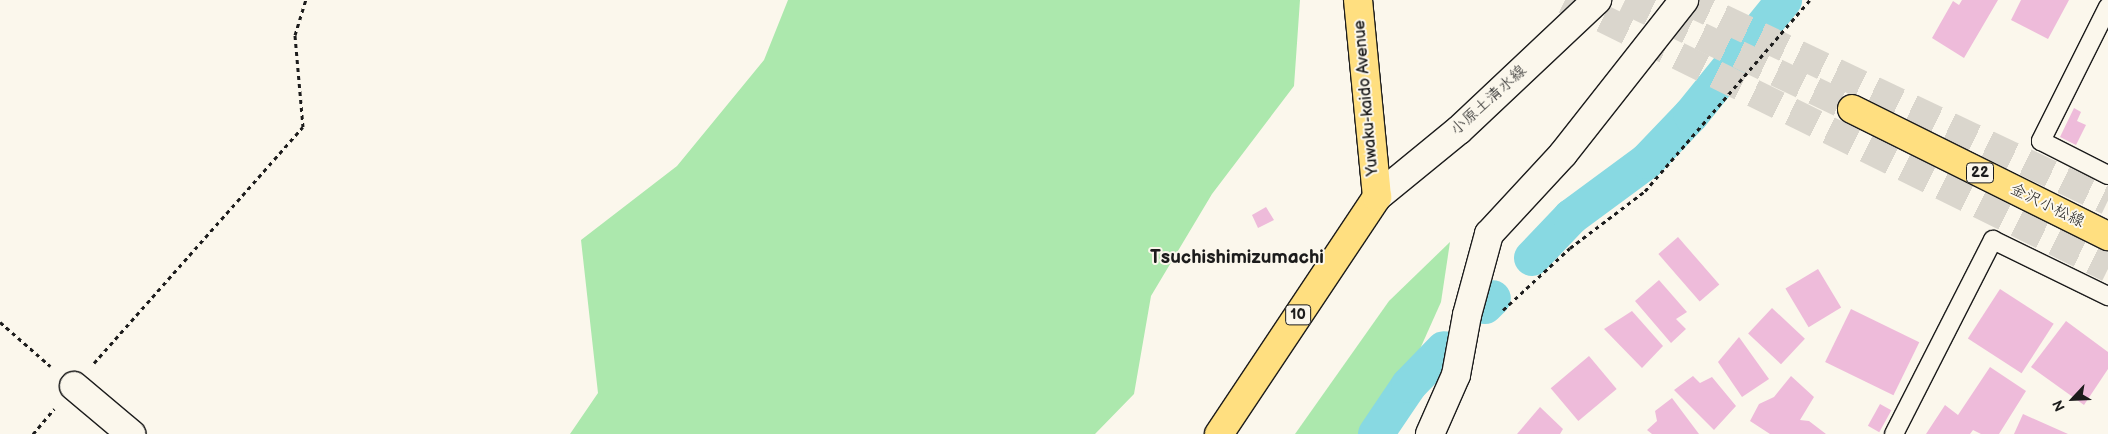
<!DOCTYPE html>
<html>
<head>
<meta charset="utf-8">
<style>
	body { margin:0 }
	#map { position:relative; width:2108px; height:434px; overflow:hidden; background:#fbf7ec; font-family:"Balsamiq Sans","Klee One",sans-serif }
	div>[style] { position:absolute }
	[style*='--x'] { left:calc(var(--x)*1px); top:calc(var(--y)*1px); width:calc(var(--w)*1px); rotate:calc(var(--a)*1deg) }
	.green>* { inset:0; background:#ace8ad }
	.canal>* { height:36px; margin:-18px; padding:0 18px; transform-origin:18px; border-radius:18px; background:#88d9e2 }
	.building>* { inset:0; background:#eebbda; transform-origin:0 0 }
	.primary-tunnel>* { height:28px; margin-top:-14px; transform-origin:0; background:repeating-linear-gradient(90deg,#dad6cd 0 28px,transparent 0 42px) }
	.path>* { height:3px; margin-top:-1.5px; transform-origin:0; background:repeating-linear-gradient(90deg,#1c1c1c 0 4px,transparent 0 8px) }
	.roads { filter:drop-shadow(1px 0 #1c1c1c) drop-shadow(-1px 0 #1c1c1c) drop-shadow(0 1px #1c1c1c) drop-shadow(0 -1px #1c1c1c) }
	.lane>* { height:18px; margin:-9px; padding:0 9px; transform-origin:9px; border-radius:9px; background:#fbf7ec }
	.street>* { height:28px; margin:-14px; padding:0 14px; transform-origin:14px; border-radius:14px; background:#fbf7ec }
	.secondary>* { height:28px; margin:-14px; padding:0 14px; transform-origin:14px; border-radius:14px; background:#fbf7ec }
	.primary>* { height:28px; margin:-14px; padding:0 14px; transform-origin:14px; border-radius:14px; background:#ffdf80 }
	span { translate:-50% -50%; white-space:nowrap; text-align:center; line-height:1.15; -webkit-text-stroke:4px #fbf7ec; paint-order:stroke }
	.shield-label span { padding:1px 4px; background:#fbf7ec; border:1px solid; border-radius:4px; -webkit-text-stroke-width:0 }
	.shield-label { font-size:15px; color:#1c1c1c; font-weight:700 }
	.street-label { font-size:16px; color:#1c1c1c }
	.quarter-label { font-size:19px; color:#1c1c1c; font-weight:700 }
	.north { position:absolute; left:2048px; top:374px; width:50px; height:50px; -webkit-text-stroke:4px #fbf7ec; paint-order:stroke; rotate:245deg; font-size:14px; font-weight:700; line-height:20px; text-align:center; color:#1c1c1c }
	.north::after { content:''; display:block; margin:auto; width:18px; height:22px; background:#1c1c1c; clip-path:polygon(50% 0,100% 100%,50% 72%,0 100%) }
</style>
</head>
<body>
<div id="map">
	<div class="green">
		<i style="clip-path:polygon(788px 0,1300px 0,1294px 86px,1212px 194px,1151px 296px,1134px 394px,1095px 434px,570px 434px,598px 393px,581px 240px,677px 166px,764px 60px)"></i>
		<i style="clip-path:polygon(1450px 242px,1441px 302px,1382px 434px,1295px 434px,1389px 301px)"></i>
	</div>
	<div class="canal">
		<i style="--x:1532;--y:258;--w:57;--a:-46.4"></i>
		<i style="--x:1571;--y:217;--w:94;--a:-36.4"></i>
		<i style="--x:1647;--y:161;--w:64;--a:-46.3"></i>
		<i style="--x:1691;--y:115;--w:148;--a:-51"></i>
		<i style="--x:1485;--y:306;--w:11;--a:-45"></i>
		<i style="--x:1376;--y:434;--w:59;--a:-56"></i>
		<i style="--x:1409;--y:385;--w:50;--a:-45.8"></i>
	</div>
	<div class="building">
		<i style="clip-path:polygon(1962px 0,1998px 0,1964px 58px,1932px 38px,1953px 1px,1959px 5px)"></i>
		<i style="clip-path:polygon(2021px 0,2069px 0,2048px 39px,2011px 20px)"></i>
		<i style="clip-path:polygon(2074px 108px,2081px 112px,2077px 121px,2086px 125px,2076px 145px,2060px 137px)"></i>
		<i style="clip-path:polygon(1266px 207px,1274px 220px,1258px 228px,1252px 215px)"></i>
		<i style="left:1678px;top:237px;width:63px;height:26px;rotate:49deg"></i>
		<i style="left:1818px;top:269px;width:45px;height:38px;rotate:59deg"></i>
		<i style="clip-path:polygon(1659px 280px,1687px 312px,1676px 319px,1686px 329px,1671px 343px,1635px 301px)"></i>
		<i style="left:2000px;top:289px;width:64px;height:59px;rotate:33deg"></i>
		<i style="left:1772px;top:308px;width:45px;height:35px;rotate:43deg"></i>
		<i style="left:1851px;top:309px;width:76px;height:59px;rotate:26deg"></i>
		<i style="clip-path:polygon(1632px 311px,1663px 346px,1642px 368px,1604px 329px)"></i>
		<i style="clip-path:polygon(2066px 321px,2108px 352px,2108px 369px,2084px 405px,2031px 367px)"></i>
		<i style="clip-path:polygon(1739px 337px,1769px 379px,1742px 397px,1718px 362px)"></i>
		<i style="left:1589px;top:356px;width:43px;height:50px;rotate:50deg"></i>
		<i style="clip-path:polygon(1990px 367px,2026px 391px,1999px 434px,1981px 434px,1973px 430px,1970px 434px,1926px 434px,1945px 405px,1958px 415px)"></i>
		<i style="clip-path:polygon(1693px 376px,1700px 383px,1712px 377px,1736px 406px,1714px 430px,1674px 390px)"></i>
		<i style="clip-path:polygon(1791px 376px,1814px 397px,1800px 420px,1809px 421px,1826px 434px,1770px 434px,1750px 421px,1759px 404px,1774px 397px)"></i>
		<i style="clip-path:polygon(1672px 398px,1699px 434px,1652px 434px,1647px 430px,1657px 421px,1655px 411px)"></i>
		<i style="left:1880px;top:404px;width:13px;height:25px;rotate:29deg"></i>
		<i style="clip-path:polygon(1540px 407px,1563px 429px,1560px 434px,1517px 434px)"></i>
		<i style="clip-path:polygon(2023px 414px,2068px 434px,2014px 434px)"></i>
	</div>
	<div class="primary-tunnel">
		<i style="--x:1565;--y:0;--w:606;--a:26.27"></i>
		<i style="--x:1625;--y:0;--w:252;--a:25.6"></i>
		<i style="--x:1684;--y:0;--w:469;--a:25.4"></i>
	</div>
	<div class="path">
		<i style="--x:1503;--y:310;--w:91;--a:-42.8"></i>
		<i style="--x:1570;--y:248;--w:94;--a:-37.2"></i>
		<i style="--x:1645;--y:191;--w:252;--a:-49.2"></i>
		<i style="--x:0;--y:322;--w:67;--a:41.3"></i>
		<i style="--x:94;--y:363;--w:315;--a:-48.5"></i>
		<i style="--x:303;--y:127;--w:92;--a:-95"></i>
		<i style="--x:295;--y:35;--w:37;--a:-73"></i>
		<i style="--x:33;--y:434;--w:33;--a:-50"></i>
	</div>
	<div class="roads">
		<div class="lane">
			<i style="--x:2108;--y:7;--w:150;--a:116.6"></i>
			<i style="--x:2041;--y:141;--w:75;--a:26.9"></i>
			<i style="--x:1894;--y:434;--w:218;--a:-63"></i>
			<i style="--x:1993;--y:240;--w:128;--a:26"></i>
		</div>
		<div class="street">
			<i style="--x:74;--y:386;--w:75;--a:40.1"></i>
			<i style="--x:1430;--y:434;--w:64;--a:-66.2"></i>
			<i style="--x:1456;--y:375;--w:61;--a:-79.6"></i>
			<i style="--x:1467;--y:315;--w:84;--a:-74.8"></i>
			<i style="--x:1489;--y:234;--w:109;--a:-47.2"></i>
			<i style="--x:1563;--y:154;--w:196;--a:-51.8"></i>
		</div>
		<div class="secondary">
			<i style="--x:1377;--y:197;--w:106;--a:-39.3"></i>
			<i style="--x:1459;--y:130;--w:190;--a:-43.3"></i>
		</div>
		<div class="primary">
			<i style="--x:1852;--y:109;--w:286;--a:26.4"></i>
			<i style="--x:1219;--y:434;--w:285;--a:-56.3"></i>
			<i style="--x:1377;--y:197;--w:198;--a:-95.5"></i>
		</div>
	</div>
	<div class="shield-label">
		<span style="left:1980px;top:173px">22</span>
		<span style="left:1298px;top:315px">10</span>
	</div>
	<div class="street-label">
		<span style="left:1367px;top:98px;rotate:-95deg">Yuwaku-kaido Avenue</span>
		<span style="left:1489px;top:101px;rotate:-42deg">小原土清水線</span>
		<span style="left:2047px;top:206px;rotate:26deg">金沢小松線</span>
	</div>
	<div class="quarter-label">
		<span style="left:1237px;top:258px">Tsuchishimizumachi</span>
	</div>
	<div class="north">N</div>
</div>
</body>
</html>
